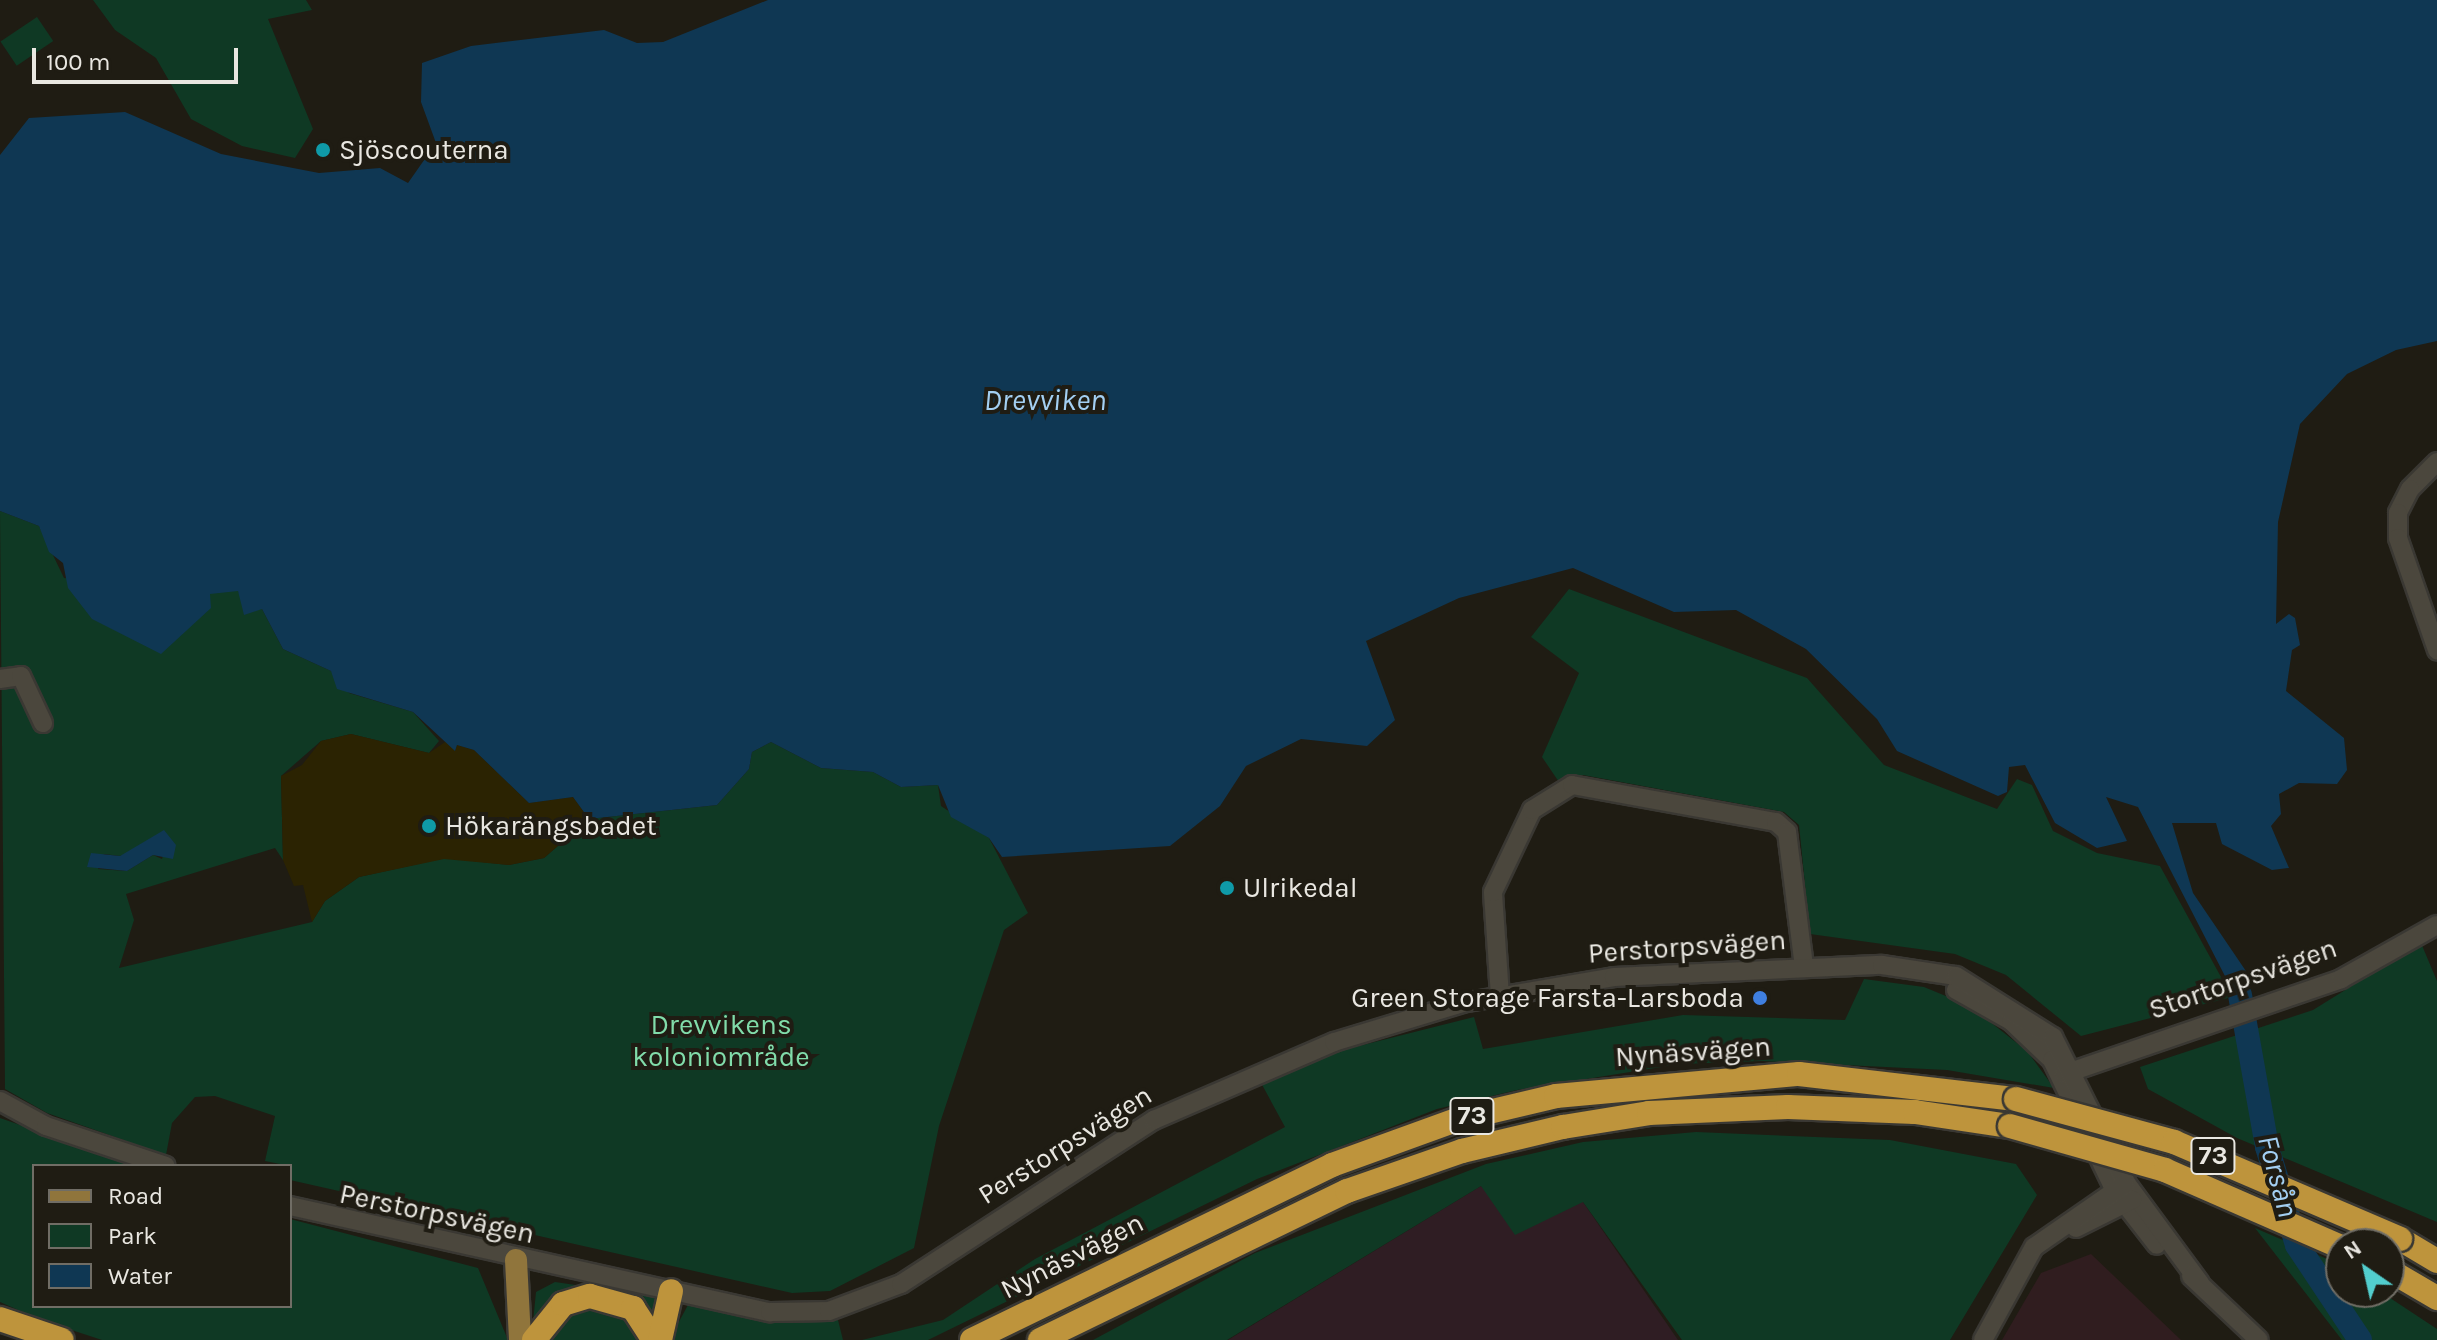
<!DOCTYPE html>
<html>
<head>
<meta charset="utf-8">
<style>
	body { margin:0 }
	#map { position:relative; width:2437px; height:1340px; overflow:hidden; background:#1f1c13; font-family:Karla,sans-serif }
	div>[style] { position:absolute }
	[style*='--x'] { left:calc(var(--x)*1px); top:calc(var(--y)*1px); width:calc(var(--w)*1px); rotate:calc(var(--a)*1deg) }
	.commercial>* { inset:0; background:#2f1d23 }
	.industrial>* { inset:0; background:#301d1f }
	.green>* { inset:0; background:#0f3924; transform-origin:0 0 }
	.sand>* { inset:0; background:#2b2302 }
	.water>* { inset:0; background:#0f3753 }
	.river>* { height:24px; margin:-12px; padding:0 12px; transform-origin:12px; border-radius:12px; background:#0f3753 }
	.roads { filter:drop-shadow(2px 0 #3a3833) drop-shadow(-2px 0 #3a3833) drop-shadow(0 2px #3a3833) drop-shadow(0 -2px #3a3833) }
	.minor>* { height:18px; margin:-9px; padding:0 9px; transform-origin:9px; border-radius:9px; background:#4b473d }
	.major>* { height:22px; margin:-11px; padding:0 11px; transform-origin:11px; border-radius:11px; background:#90753c }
	.highway>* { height:24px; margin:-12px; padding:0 12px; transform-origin:12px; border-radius:12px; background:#be943c }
	.bridges { filter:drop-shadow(2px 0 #3a3833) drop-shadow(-2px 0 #3a3833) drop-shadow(0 2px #3a3833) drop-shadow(0 -2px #3a3833) }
	.highway-bridge>* { height:24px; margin:-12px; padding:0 12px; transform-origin:12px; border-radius:12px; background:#be943c }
	.dots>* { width:22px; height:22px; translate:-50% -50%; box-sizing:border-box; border:4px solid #1f1c13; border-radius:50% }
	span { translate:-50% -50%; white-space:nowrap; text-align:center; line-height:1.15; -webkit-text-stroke:8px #1f1c13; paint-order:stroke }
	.shield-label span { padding:2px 6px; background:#1f1c13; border:2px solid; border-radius:6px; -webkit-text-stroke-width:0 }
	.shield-label { font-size:26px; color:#e9e7e1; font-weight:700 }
	.poi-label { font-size:28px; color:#e9e7e1 }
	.left { translate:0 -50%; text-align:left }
	.right { translate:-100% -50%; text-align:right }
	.street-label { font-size:28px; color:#e9e7e1 }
	.park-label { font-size:28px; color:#81dcaa }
	.water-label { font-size:30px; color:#a3cff2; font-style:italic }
	.legend { position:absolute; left:32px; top:1164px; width:260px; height:144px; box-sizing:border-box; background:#1f1c13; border:2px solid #706d65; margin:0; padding:10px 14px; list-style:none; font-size:24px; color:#e9e7e1 }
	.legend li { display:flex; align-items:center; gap:16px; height:40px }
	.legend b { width:40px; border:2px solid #706d65 }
	.north { position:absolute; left:2325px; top:1228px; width:80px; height:80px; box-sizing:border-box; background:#1f1c13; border:2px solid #706d65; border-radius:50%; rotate:326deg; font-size:22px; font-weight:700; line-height:32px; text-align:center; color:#e9e7e1 }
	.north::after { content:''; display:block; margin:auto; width:28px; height:36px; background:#52cdcd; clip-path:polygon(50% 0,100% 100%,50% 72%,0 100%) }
	.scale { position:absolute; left:32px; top:48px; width:206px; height:36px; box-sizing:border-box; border:4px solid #e9e7e1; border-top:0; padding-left:10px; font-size:24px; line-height:28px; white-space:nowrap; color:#e9e7e1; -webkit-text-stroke:6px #1f1c13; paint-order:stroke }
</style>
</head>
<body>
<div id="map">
	<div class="commercial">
		<i style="clip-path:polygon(1481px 1186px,1583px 1202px,1678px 1340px,1228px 1340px)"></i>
	</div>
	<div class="industrial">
		<i style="clip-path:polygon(2091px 1254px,2181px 1340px,2002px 1340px,2041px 1273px)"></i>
	</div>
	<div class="green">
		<i style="clip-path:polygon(93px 0,306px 0,312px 10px,268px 19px,313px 129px,295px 158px,242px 146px,191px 119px,156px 58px,115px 30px)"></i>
		<i style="left:37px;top:17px;width:29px;height:44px;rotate:56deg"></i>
		<i style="clip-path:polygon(evenodd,0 511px,39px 526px,64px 578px,238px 591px,248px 610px,262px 609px,283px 649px,331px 671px,349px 693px,413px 712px,439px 741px,429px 753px,351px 734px,321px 741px,281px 776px,283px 860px,275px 848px,126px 894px,134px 920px,119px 968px,312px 922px,325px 901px,359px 877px,445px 858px,509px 865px,544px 858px,589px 819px,717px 805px,749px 769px,752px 752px,771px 742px,821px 768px,873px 772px,901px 787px,938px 785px,941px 806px,989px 838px,1028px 913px,1004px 930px,939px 1126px,914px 1248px,830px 1291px,792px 1293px,290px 1180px,290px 1166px,265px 1161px,275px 1116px,215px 1096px,195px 1097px,172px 1123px,166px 1155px,47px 1113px,5px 1089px,0 511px,168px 838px,162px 859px,153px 855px,127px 871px,98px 869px,104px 854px,120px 856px,168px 838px)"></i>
		<i style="clip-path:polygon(1569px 589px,1807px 678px,1884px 765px,1997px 809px,2017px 779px,2032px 785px,2053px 831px,2097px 853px,2160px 866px,2232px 997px,2081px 1036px,2006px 975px,1955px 954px,1810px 934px,1799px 825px,1784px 812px,1583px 775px,1559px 782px,1542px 757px,1579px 673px,1531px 637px)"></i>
		<i style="clip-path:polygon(2421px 943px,2437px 981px,2437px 1222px,2237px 1138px,2148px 1089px,2140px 1067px,2313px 1010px)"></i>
		<i style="clip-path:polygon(1864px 979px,1924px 987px,1970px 1006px,2027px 1051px,2054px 1088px,1947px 1070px,1762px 1061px,1680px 1064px,1517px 1090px,1437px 1109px,1257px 1179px,928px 1340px,862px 1340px,943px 1320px,1035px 1259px,1285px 1127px,1260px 1081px,1335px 1052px,1474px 1017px,1483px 1049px,1683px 1015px,1845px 1020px)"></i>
		<i style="clip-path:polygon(0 1118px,138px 1166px,34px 1166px,34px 1306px,290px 1306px,290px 1219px,478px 1268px,508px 1340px,102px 1340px,41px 1320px,0 1302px)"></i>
		<i style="clip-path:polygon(1696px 1132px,1890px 1140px,2016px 1164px,2037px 1195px,1950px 1340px,1682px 1340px,1583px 1202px,1515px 1235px,1481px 1186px,1227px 1340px,1093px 1340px,1255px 1253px,1486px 1164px,1583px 1142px)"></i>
		<i style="clip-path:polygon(2255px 1228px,2341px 1265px,2341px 1292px,2381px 1292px,2437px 1329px,2437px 1340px,2342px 1340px)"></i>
		<i style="clip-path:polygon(555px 1282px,652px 1296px,659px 1302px,658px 1328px,633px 1299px,533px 1322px,536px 1292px)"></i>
		<i style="clip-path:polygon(613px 1305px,648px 1340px,545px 1340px,575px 1307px)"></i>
		<i style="clip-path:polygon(688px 1305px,786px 1322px,838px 1320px,843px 1340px,669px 1340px)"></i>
	</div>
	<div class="sand">
		<i style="clip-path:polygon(351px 734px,429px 753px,448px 740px,455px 751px,457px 745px,474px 750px,529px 803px,573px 797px,589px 819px,544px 858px,509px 865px,444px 859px,359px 877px,325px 901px,312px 922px,303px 885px,294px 886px,283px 860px,281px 776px,302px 765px,321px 741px)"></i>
	</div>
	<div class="water">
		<i style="clip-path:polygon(768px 0,2437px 0,2437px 341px,2396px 350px,2347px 374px,2300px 424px,2278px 522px,2276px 624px,2289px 614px,2295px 618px,2300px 645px,2292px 650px,2286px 691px,2344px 738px,2347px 770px,2337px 784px,2299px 783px,2279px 794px,2281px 814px,2271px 826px,2289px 868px,2272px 870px,2222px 844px,2216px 823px,2172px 823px,2193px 893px,2252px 980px,2240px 995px,2227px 980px,2138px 807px,2106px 797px,2127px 841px,2097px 848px,2055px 823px,2025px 765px,2009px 767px,2007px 792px,1998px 796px,1897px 751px,1877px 719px,1806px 649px,1736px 610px,1674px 612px,1573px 568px,1459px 598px,1366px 641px,1395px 720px,1367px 746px,1301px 739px,1246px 766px,1220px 806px,1170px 846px,1002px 857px,989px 838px,951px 817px,938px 785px,901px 787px,873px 772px,821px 768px,771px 742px,752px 752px,749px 769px,717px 805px,589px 819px,573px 797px,529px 803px,474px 750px,457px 745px,455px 751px,413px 712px,337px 689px,331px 671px,283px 649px,262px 609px,244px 615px,238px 591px,210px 594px,211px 608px,161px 654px,92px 619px,68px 588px,63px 563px,49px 552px,39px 526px,0 511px,0 155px,29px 118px,125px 112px,221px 154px,319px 173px,380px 168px,408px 183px,436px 143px,421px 102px,422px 63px,471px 46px,604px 30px,637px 43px,663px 42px)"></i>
		<i style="clip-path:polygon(164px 830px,176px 845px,173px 859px,153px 855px,127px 871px,87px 867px,91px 853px,120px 856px)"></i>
	</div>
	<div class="river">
		<i style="--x:2240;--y:995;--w:154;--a:79.9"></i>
		<i style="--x:2267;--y:1147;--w:102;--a:73"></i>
		<i style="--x:2297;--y:1245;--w:114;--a:56.4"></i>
	</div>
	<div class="roads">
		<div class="minor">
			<i style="--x:2437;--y:462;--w:38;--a:135"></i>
			<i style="--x:2410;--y:489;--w:27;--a:117"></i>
			<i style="--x:2398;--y:513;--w:25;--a:90"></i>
			<i style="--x:2398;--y:538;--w:119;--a:70.8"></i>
			<i style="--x:0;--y:679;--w:21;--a:-8"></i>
			<i style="--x:21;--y:676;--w:52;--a:64.9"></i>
			<i style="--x:1956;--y:990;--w:63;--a:29.4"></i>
			<i style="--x:2011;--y:1021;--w:57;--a:43.6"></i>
			<i style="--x:2052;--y:1060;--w:145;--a:64.3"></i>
			<i style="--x:2115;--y:1191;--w:68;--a:52.1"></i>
			<i style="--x:1500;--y:996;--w:104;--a:-93.9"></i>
			<i style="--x:1493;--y:892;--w:91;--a:-64.6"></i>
			<i style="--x:1532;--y:810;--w:47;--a:-32"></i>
			<i style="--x:1572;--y:785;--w:207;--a:10.3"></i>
			<i style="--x:1776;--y:822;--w:15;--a:42"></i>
			<i style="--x:1787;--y:832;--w:135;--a:82.8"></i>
			<i style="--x:2064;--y:1074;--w:293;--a:-18.9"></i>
			<i style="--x:2341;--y:979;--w:110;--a:-29.4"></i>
			<i style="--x:0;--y:1101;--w:52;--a:28.5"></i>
			<i style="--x:46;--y:1126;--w:126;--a:18.4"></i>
			<i style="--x:290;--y:1206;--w:492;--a:12.5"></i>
			<i style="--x:770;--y:1312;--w:59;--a:-1"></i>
			<i style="--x:829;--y:1311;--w:77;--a:-20.6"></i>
			<i style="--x:901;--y:1284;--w:302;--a:-33"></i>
			<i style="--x:1154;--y:1120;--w:196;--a:-23.4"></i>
			<i style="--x:1334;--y:1042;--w:134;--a:-16.9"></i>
			<i style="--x:1462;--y:1003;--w:154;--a:-9.7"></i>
			<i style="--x:1614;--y:977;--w:268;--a:-2.6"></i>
			<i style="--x:1882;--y:965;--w:75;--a:8.5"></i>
			<i style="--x:1956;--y:976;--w:115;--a:32.2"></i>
			<i style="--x:2053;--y:1037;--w:165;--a:63.3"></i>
			<i style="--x:2127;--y:1184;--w:123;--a:53.6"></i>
			<i style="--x:2076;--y:1228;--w:63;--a:-26.6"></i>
			<i style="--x:2191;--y:1276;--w:93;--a:43.3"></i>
			<i style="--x:1983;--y:1340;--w:106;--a:-61.3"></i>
			<i style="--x:2034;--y:1247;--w:111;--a:-34.7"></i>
		</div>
		<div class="major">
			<i style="--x:516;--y:1260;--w:80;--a:87.1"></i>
		</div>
		<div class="highway">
			<i style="--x:2400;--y:1239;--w:43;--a:30.7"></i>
			<i style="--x:2389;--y:1270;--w:56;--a:30.3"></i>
			<i style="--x:0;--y:1319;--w:65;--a:18.7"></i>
			<i style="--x:534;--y:1340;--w:46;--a:-51.1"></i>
			<i style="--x:563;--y:1304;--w:28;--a:-17"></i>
			<i style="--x:590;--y:1296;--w:45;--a:15.6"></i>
			<i style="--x:633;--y:1308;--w:38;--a:57"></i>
			<i style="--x:660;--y:1340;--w:50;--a:-77.3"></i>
			<i style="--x:972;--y:1340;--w:400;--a:-25.9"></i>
			<i style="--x:1332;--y:1165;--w:135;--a:-19.9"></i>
			<i style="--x:1459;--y:1119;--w:100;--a:-13.3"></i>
			<i style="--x:1556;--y:1096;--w:244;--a:-5.2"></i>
			<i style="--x:1799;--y:1074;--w:218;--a:6.6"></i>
			<i style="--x:1040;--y:1340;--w:341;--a:-25.9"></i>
			<i style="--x:1347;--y:1191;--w:122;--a:-19.2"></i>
			<i style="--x:1462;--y:1151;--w:104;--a:-13.4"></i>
			<i style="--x:1563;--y:1127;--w:87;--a:-9.2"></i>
			<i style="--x:1649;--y:1113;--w:139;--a:-2.5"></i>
			<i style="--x:1788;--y:1107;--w:127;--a:2.3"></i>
			<i style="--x:1915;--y:1112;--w:96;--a:8.4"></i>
		</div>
	</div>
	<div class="bridges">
		<div class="highway-bridge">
			<i style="--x:2016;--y:1099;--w:164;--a:15.2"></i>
			<i style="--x:2174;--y:1142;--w:246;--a:23.2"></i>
			<i style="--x:2010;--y:1126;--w:161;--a:15.8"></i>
			<i style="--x:2165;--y:1170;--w:192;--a:23.6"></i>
		</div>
	</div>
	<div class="dots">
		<i style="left:323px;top:150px;background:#0f9aa8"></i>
		<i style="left:429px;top:826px;background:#0f9aa8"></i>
		<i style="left:1227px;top:888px;background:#0f9aa8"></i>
		<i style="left:1760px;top:998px;background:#3f7fe0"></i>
	</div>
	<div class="shield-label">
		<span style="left:1472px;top:1116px">73</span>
		<span style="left:2213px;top:1156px">73</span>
	</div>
	<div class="poi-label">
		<span class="left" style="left:339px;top:150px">Sjöscouterna</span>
		<span class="left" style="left:445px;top:826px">Hökarängsbadet</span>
		<span class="left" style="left:1243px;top:888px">Ulrikedal</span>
		<span class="right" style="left:1744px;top:998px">Green Storage Farsta-Larsboda</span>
	</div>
	<div class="street-label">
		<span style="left:1687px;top:947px;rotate:-4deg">Perstorpsvägen</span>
		<span style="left:2243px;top:979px;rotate:-19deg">Stortorpsvägen</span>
		<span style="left:1693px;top:1052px;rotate:-4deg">Nynäsvägen</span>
		<span style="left:1065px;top:1145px;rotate:-32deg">Perstorpsvägen</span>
		<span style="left:437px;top:1214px;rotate:12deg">Perstorpsvägen</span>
		<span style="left:1072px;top:1256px;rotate:-27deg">Nynäsvägen</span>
	</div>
	<div class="park-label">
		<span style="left:721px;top:1041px">Drevvikens<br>koloniområde</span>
	</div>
	<div class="water-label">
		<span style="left:1045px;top:400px">Drevviken</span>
		<span style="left:2278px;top:1176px;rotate:75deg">Forsån</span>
	</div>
	<ul class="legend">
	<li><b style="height:10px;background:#90753c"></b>Road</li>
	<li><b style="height:22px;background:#0f3924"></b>Park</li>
	<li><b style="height:22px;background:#0f3753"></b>Water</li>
	</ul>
	<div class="north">N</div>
	<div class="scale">100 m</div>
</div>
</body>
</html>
